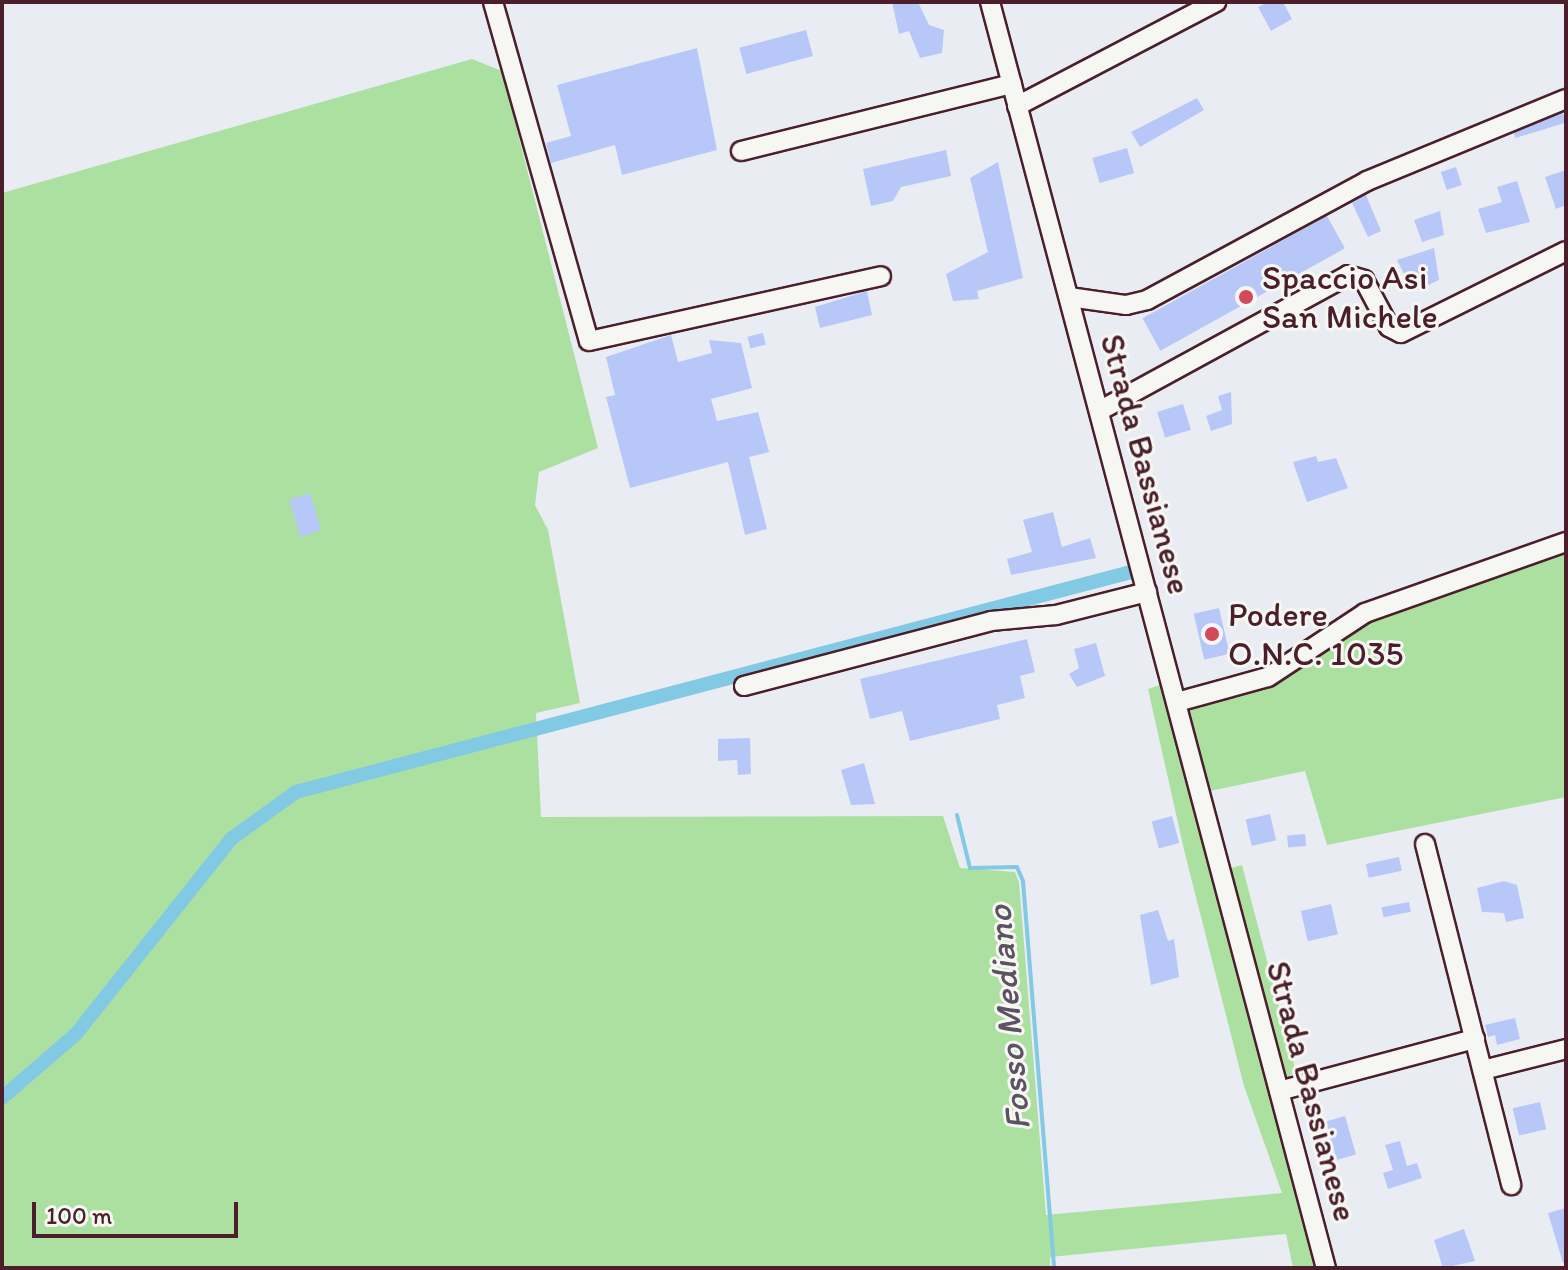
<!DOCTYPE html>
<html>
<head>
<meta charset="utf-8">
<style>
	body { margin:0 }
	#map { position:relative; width:1568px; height:1270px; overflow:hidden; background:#e9edf3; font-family:Itim,sans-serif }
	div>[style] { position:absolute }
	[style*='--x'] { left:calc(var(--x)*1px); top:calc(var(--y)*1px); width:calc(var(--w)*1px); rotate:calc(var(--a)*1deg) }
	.green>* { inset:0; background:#ace0a1 }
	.stream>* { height:4px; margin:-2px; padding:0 2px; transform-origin:2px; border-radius:2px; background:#82c9e3 }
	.canal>* { height:14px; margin:-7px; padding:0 7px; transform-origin:7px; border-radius:7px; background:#82c9e3 }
	.building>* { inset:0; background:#b7c8f8; transform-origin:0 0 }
	.roads { filter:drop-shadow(2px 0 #4a1f2b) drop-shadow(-2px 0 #4a1f2b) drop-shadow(0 2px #4a1f2b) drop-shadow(0 -2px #4a1f2b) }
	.minor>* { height:18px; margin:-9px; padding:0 9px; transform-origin:9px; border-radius:9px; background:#f6f6f2 }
	.dots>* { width:22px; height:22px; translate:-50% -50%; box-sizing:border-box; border:4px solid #f6f6f2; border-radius:50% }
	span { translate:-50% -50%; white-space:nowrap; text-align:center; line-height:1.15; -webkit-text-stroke:6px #f6f6f2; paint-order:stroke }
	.poi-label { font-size:34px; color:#4a1f2b }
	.left { translate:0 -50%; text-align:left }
	.street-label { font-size:34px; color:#4a1f2b }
	.water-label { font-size:36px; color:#5b5262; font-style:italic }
	.frame { position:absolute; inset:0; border:4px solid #4a1f2b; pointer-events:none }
	.scale { position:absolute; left:32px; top:1202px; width:206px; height:36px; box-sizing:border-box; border:4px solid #4a1f2b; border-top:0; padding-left:10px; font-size:24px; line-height:28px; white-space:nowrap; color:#4a1f2b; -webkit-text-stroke:6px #f6f6f2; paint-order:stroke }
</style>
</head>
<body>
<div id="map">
	<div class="green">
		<i style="clip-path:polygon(472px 59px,502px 71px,598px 448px,539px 472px,535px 505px,548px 530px,580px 703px,536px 713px,541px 817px,943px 816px,960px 868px,1015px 872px,1019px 882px,1046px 1215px,1282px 1193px,1244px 1086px,1185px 854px,1148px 689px,1166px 683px,1216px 872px,1242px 865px,1296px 1072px,1272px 1088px,1320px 1268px,1293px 1268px,1286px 1234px,1050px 1257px,1050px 1268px,2px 1268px,2px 193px)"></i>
		<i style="clip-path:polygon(1566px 545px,1566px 797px,1327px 845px,1305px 771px,1210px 791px,1185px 708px,1285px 676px,1347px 623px)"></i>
	</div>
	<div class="stream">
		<i style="--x:957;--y:815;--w:55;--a:76.2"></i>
		<i style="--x:970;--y:868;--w:47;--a:-1.2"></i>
		<i style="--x:1017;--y:867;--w:15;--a:67"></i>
		<i style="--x:1023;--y:881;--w:388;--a:85.4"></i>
	</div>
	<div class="canal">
		<i style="--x:2;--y:1098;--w:98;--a:-40.9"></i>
		<i style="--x:76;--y:1034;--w:249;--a:-51.5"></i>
		<i style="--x:231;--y:839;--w:80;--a:-35.9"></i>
		<i style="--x:296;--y:792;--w:868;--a:-14.76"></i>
	</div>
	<div class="building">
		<i style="clip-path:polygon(892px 2px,918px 2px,929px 25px,944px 30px,942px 53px,920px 58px,909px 31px,899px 34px)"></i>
		<i style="clip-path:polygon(1268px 2px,1283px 2px,1292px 19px,1271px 31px,1258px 7px)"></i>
		<i style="left:806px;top:30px;width:27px;height:69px;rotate:75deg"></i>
		<i style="clip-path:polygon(697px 48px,717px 150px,622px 175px,615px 145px,551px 163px,546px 143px,571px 136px,557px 85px)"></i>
		<i style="clip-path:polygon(1197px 98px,1204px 110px,1140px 147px,1131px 132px)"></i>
		<i style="left:1563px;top:113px;width:10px;height:53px;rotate:73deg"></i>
		<i style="left:1127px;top:148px;width:26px;height:36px;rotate:74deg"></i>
		<i style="clip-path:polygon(946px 150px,951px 176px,901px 187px,893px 201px,871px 206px,863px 169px)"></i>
		<i style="clip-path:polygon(998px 162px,1023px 278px,977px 291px,979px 299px,953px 301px,946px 274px,988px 252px,970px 178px)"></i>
		<i style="left:1456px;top:167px;width:19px;height:16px;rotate:72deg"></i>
		<i style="clip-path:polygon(1566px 170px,1566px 205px,1556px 209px,1545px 177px)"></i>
		<i style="clip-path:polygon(1517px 181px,1530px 222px,1486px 233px,1478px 209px,1502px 202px,1497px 187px)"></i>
		<i style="clip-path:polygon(1366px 195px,1381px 231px,1368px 237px,1352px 203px)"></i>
		<i style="clip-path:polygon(1440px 211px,1444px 235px,1422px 242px,1414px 220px)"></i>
		<i style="left:1327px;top:216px;width:37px;height:211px;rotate:61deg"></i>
		<i style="clip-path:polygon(1434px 248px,1439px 280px,1413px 292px,1397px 260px)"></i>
		<i style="clip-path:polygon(867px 291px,872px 315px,820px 328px,815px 307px)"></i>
		<i style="left:763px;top:333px;width:12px;height:16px;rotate:76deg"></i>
		<i style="clip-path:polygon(671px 335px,678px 362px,712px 353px,709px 340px,741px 343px,752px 388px,711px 399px,717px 421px,758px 412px,769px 452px,749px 457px,767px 529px,745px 535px,728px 462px,630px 488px,606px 397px,615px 395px,606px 357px)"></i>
		<i style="clip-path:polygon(1231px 392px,1232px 424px,1211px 431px,1206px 416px,1222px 410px,1218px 396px)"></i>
		<i style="left:1183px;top:404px;width:27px;height:27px;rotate:73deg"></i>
		<i style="clip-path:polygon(1316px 456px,1318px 462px,1336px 458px,1348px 488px,1307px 502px,1293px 462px)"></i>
		<i style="left:310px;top:493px;width:39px;height:22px;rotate:73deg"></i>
		<i style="clip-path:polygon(1053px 512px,1062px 547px,1090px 538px,1096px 558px,1011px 575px,1007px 559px,1032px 552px,1023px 520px)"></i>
		<i style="left:1219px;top:608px;width:47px;height:26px;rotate:77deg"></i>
		<i style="clip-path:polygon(1027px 639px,1035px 672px,1020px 676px,1025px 698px,997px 705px,1000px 719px,910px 741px,902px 711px,870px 719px,860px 679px)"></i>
		<i style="clip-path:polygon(1096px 643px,1105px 676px,1077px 687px,1069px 674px,1079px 668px,1074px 649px)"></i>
		<i style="clip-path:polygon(750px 738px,751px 774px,738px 775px,737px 760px,718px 761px,718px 739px)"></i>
		<i style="clip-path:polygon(864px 763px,875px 804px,851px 805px,841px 770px)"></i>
		<i style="left:1270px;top:814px;width:27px;height:25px;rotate:77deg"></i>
		<i style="left:1172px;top:816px;width:28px;height:21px;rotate:75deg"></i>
		<i style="left:1305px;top:834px;width:12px;height:18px;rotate:85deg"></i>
		<i style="left:1399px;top:857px;width:14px;height:34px;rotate:78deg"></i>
		<i style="clip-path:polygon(1504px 881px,1517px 885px,1524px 918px,1506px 922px,1504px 913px,1482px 912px,1477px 888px)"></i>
		<i style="left:1409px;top:902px;width:10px;height:28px;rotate:79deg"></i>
		<i style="left:1331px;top:904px;width:31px;height:31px;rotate:77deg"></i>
		<i style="clip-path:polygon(1158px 910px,1168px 941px,1174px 939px,1179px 977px,1151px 985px,1140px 915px)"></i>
		<i style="clip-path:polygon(1515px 1018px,1520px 1039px,1497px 1045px,1495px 1035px,1488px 1037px,1485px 1025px)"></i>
		<i style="left:1540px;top:1102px;width:28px;height:28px;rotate:77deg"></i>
		<i style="left:1345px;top:1116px;width:40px;height:20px;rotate:74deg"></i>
		<i style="clip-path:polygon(1400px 1141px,1407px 1166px,1417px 1163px,1422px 1178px,1388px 1189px,1383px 1173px,1393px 1170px,1385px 1145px)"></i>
		<i style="clip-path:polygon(1566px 1208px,1566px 1263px,1563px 1263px,1548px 1213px)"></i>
		<i style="clip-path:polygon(1464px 1229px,1475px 1261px,1443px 1268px,1434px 1240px)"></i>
	</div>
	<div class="roads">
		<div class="minor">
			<i style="--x:493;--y:2;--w:352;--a:74.2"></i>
			<i style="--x:589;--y:341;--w:299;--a:-12.5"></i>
			<i style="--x:990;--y:2;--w:1310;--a:75.14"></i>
			<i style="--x:1017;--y:106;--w:225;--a:-27.6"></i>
			<i style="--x:741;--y:151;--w:279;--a:-13.9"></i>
			<i style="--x:1069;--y:297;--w:58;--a:8"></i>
			<i style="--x:1126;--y:305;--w:22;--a:-13"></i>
			<i style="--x:1147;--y:300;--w:250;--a:-28.4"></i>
			<i style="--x:1367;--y:181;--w:215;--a:-22.4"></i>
			<i style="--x:1099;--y:411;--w:284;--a:-28.6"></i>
			<i style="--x:1348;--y:275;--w:17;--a:17"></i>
			<i style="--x:1364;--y:280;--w:53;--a:62"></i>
			<i style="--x:1389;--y:327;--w:13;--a:27"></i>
			<i style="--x:1401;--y:333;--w:184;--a:-26.4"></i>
			<i style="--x:744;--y:686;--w:255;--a:-14.7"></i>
			<i style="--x:991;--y:621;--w:65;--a:-5.3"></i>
			<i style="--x:1056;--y:615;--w:94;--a:-14.2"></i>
			<i style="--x:1177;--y:702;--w:94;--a:-15.4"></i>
			<i style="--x:1268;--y:677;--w:116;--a:-33.4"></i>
			<i style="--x:1365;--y:613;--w:213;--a:-19.5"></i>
			<i style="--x:1425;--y:844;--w:352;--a:75.8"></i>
			<i style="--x:1483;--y:1070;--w:86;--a:-14.2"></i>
			<i style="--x:1279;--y:1091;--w:203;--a:-14.9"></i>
		</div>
	</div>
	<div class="dots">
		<i style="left:1246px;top:297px;background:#d1495b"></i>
		<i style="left:1212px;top:634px;background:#d1495b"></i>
	</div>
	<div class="poi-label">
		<span class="left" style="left:1262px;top:297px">Spaccio Asi<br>San Michele</span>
		<span class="left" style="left:1228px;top:634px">Podere<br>O.N.C. 1035</span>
	</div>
	<div class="street-label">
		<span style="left:1146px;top:464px;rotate:75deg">Strada Bassianese</span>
		<span style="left:1312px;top:1091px;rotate:75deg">Strada Bassianese</span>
	</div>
	<div class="water-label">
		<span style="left:1008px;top:1018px;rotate:-95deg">Fosso Mediano</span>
	</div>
	<div class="frame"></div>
	<div class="scale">100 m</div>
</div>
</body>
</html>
